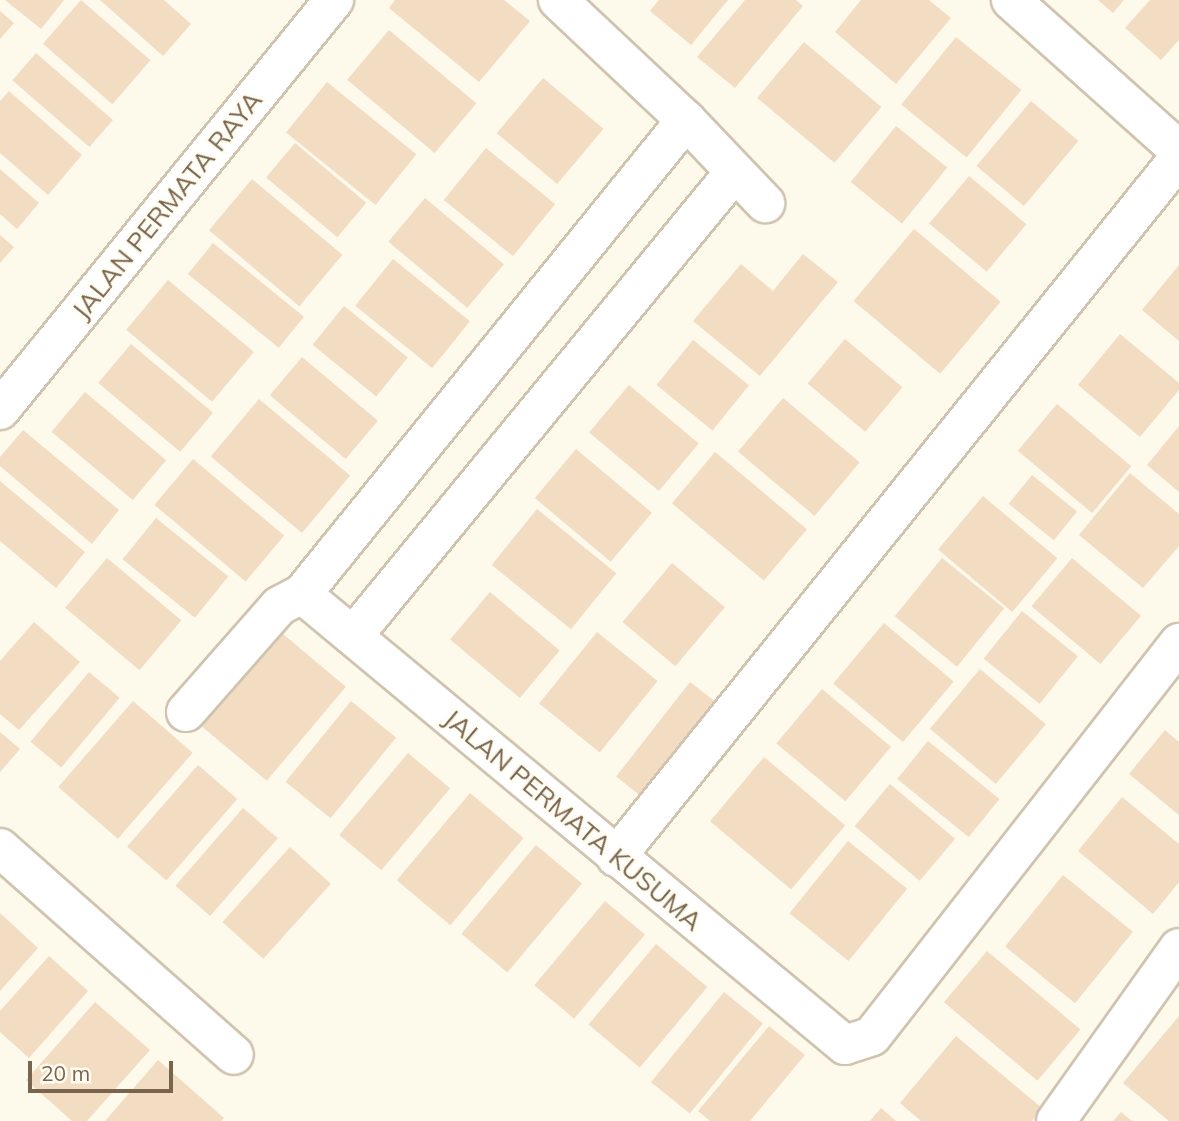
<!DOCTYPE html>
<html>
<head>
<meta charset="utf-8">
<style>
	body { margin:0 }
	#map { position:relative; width:1179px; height:1121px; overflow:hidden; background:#fdf9eb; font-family:Mulish,sans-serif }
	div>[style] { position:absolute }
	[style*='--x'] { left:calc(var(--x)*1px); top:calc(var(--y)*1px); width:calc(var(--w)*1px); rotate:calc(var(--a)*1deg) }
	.building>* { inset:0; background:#f2ddc3; transform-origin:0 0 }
	.roads { filter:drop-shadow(2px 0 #d0c3b0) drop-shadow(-2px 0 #d0c3b0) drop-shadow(0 2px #d0c3b0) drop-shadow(0 -2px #d0c3b0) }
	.minor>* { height:38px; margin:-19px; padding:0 19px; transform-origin:19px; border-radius:19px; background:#fff }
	span { translate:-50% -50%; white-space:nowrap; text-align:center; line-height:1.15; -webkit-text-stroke:5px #fffcf2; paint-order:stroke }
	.street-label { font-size:26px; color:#79644d }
	.scale { position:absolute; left:28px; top:1061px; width:145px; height:32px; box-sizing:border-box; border:4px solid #79644d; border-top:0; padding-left:9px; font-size:21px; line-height:24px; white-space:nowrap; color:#79644d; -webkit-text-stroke:5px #fffcf2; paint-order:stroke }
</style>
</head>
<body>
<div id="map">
	<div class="building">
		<i style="clip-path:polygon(5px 0,64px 0,41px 29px)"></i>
		<i style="left:81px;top:0;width:92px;height:58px;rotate:41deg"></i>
		<i style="clip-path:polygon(100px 0,164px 0,191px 24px,163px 56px)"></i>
		<i style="clip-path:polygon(395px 0,504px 0,530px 21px,479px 82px,389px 8px)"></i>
		<i style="clip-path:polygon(659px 0,728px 0,691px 45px,650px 11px)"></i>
		<i style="clip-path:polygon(745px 0,796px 0,803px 6px,735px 88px,697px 57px)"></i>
		<i style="clip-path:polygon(861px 0,929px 0,951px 18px,896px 84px,835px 32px)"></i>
		<i style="clip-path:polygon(1098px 0,1124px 0,1113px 13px)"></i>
		<i style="clip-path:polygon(1150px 0,1179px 0,1179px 40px,1161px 60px,1125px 28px)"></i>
		<i style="clip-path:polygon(0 11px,14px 23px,0 39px)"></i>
		<i style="left:389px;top:30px;width:114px;height:65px;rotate:40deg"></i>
		<i style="left:956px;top:37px;width:84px;height:87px;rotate:39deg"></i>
		<i style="left:804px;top:42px;width:101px;height:73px;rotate:40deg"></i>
		<i style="left:36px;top:53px;width:102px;height:36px;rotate:41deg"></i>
		<i style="left:543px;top:78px;width:79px;height:72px;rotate:40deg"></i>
		<i style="left:327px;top:82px;width:115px;height:65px;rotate:39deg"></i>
		<i style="clip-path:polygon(9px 91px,82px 155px,48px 195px,0 153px,0 101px)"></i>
		<i style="left:1031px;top:101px;width:62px;height:85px;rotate:40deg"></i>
		<i style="left:896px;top:126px;width:66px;height:72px;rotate:39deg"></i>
		<i style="left:295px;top:143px;width:93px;height:45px;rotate:40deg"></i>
		<i style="left:486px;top:148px;width:89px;height:67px;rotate:39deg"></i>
		<i style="clip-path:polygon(0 169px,39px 203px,17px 229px,0 214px)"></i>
		<i style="left:969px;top:176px;width:75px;height:62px;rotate:40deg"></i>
		<i style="left:252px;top:179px;width:118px;height:67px;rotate:40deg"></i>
		<i style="left:425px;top:198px;width:103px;height:57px;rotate:40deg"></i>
		<i style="left:914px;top:229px;width:113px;height:94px;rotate:40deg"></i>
		<i style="clip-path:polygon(0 235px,14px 247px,0 263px)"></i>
		<i style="left:213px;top:243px;width:117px;height:40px;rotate:39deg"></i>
		<i style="clip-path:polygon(803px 254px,838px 282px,760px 376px,693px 321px,741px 264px,773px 291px)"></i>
		<i style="left:393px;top:259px;width:99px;height:60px;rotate:39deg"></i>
		<i style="clip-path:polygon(1179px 265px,1179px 341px,1142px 310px)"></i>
		<i style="left:168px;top:280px;width:112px;height:65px;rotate:40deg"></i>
		<i style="left:344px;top:306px;width:82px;height:50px;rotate:39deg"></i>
		<i style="clip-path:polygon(1120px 334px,1179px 383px,1179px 390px,1140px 437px,1078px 385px)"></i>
		<i style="left:845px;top:339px;width:75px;height:58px;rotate:40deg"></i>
		<i style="left:693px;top:340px;width:72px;height:58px;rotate:39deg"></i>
		<i style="left:131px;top:344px;width:107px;height:51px;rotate:40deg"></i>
		<i style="left:302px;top:357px;width:99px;height:50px;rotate:40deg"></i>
		<i style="left:629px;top:385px;width:91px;height:62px;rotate:40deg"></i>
		<i style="left:85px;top:392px;width:106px;height:52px;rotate:40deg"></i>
		<i style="left:783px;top:398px;width:100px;height:70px;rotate:40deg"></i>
		<i style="left:259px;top:399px;width:119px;height:75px;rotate:40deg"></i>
		<i style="left:1057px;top:404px;width:97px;height:61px;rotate:40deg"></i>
		<i style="clip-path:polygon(1179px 426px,1179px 492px,1147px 465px)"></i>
		<i style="clip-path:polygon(23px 430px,119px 510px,92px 544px,0 466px,0 457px)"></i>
		<i style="left:576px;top:449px;width:99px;height:64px;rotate:40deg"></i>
		<i style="left:715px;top:452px;width:120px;height:67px;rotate:40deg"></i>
		<i style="left:193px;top:459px;width:119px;height:60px;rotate:40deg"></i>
		<i style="clip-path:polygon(1130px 473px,1179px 514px,1179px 546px,1143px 588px,1079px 535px)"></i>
		<i style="left:1032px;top:475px;width:58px;height:37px;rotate:39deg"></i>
		<i style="clip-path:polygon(0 481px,85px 552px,56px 588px,0 541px)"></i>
		<i style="left:983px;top:496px;width:97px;height:70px;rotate:40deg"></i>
		<i style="left:537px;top:509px;width:102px;height:72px;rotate:39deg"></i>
		<i style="left:156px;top:518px;width:93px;height:53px;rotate:39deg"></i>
		<i style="left:107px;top:558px;width:97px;height:65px;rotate:40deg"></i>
		<i style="left:942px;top:558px;width:80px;height:75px;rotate:39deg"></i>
		<i style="left:1072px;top:558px;width:90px;height:63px;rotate:40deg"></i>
		<i style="left:672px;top:563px;width:69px;height:77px;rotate:40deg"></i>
		<i style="left:490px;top:592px;width:91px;height:62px;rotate:40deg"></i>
		<i style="left:1022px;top:611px;width:72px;height:61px;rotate:39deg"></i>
		<i style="clip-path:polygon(34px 622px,80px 662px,19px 730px,0 714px,0 661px)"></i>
		<i style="left:270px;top:623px;width:99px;height:123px;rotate:40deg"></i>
		<i style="left:884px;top:623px;width:91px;height:79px;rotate:40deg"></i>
		<i style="left:597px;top:632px;width:78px;height:92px;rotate:39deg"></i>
		<i style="left:980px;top:669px;width:86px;height:78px;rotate:40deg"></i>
		<i style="left:89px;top:672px;width:40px;height:91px;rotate:40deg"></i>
		<i style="left:690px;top:682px;width:31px;height:120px;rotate:38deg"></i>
		<i style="left:822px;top:689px;width:90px;height:71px;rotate:40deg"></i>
		<i style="left:133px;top:701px;width:79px;height:114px;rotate:41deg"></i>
		<i style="left:351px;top:701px;width:58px;height:104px;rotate:39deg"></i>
		<i style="clip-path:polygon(1165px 730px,1179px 742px,1179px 815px,1129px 774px)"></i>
		<i style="clip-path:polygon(0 732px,20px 749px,0 772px)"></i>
		<i style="left:928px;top:741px;width:92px;height:49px;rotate:39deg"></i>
		<i style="left:408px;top:753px;width:55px;height:107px;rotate:40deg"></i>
		<i style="left:764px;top:757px;width:106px;height:84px;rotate:40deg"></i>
		<i style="left:198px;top:765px;width:52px;height:108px;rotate:41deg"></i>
		<i style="left:890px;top:784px;width:85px;height:55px;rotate:40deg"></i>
		<i style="left:470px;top:793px;width:70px;height:114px;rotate:40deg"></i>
		<i style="clip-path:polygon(1122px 797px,1179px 844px,1179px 882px,1153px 914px,1078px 851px)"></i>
		<i style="left:243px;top:808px;width:46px;height:103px;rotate:41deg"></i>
		<i style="left:848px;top:841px;width:76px;height:93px;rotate:39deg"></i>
		<i style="left:536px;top:845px;width:60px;height:116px;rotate:40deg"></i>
		<i style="left:290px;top:847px;width:55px;height:101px;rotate:42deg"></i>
		<i style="left:1063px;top:875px;width:90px;height:92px;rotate:39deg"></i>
		<i style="left:605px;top:901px;width:52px;height:110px;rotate:40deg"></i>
		<i style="clip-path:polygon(0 913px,38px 948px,0 991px)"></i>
		<i style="left:656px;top:944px;width:67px;height:105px;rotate:40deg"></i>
		<i style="left:987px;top:951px;width:122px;height:67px;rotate:40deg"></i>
		<i style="clip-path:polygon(49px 956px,88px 991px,29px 1058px,0 1032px,0 1011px)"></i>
		<i style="left:724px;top:992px;width:50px;height:116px;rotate:39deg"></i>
		<i style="clip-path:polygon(95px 1002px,150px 1050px,87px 1121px,72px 1121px,26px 1080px)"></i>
		<i style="clip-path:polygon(1179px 1016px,1179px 1121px,1169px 1121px,1123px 1083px)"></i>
		<i style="clip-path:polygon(769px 1026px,805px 1055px,750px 1121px,710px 1121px,698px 1111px)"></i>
		<i style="clip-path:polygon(956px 1036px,1042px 1108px,1032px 1121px,921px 1121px,900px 1103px)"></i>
		<i style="clip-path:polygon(158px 1060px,224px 1118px,221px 1121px,105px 1121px)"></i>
		<i style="clip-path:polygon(881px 1108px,896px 1121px,870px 1121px)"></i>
		<i style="clip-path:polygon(1121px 1112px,1132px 1121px,1113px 1121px)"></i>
	</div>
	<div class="roads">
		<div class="minor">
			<i style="--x:558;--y:0;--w:175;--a:43.2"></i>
			<i style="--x:686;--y:120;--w:115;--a:46.4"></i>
			<i style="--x:1011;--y:0;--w:225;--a:41.8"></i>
			<i style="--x:0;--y:410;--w:529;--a:-50.83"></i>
			<i style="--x:302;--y:594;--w:706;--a:39.71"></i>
			<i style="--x:845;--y:1045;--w:28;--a:-18"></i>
			<i style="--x:872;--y:1036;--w:499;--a:-52"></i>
			<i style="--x:353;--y:636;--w:598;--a:-50.56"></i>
			<i style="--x:186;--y:712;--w:141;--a:-48.7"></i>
			<i style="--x:279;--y:606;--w:26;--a:-28"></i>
			<i style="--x:302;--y:594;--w:610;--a:-50.99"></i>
			<i style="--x:0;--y:848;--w:312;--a:41.5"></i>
			<i style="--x:616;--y:857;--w:898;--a:-51.15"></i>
			<i style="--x:1056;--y:1121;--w:212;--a:-54.6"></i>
		</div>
	</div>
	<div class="street-label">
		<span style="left:167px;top:205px;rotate:-51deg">JALAN PERMATA RAYA</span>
		<span style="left:573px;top:820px;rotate:40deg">JALAN PERMATA KUSUMA</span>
	</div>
	<div class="scale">20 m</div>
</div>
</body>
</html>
